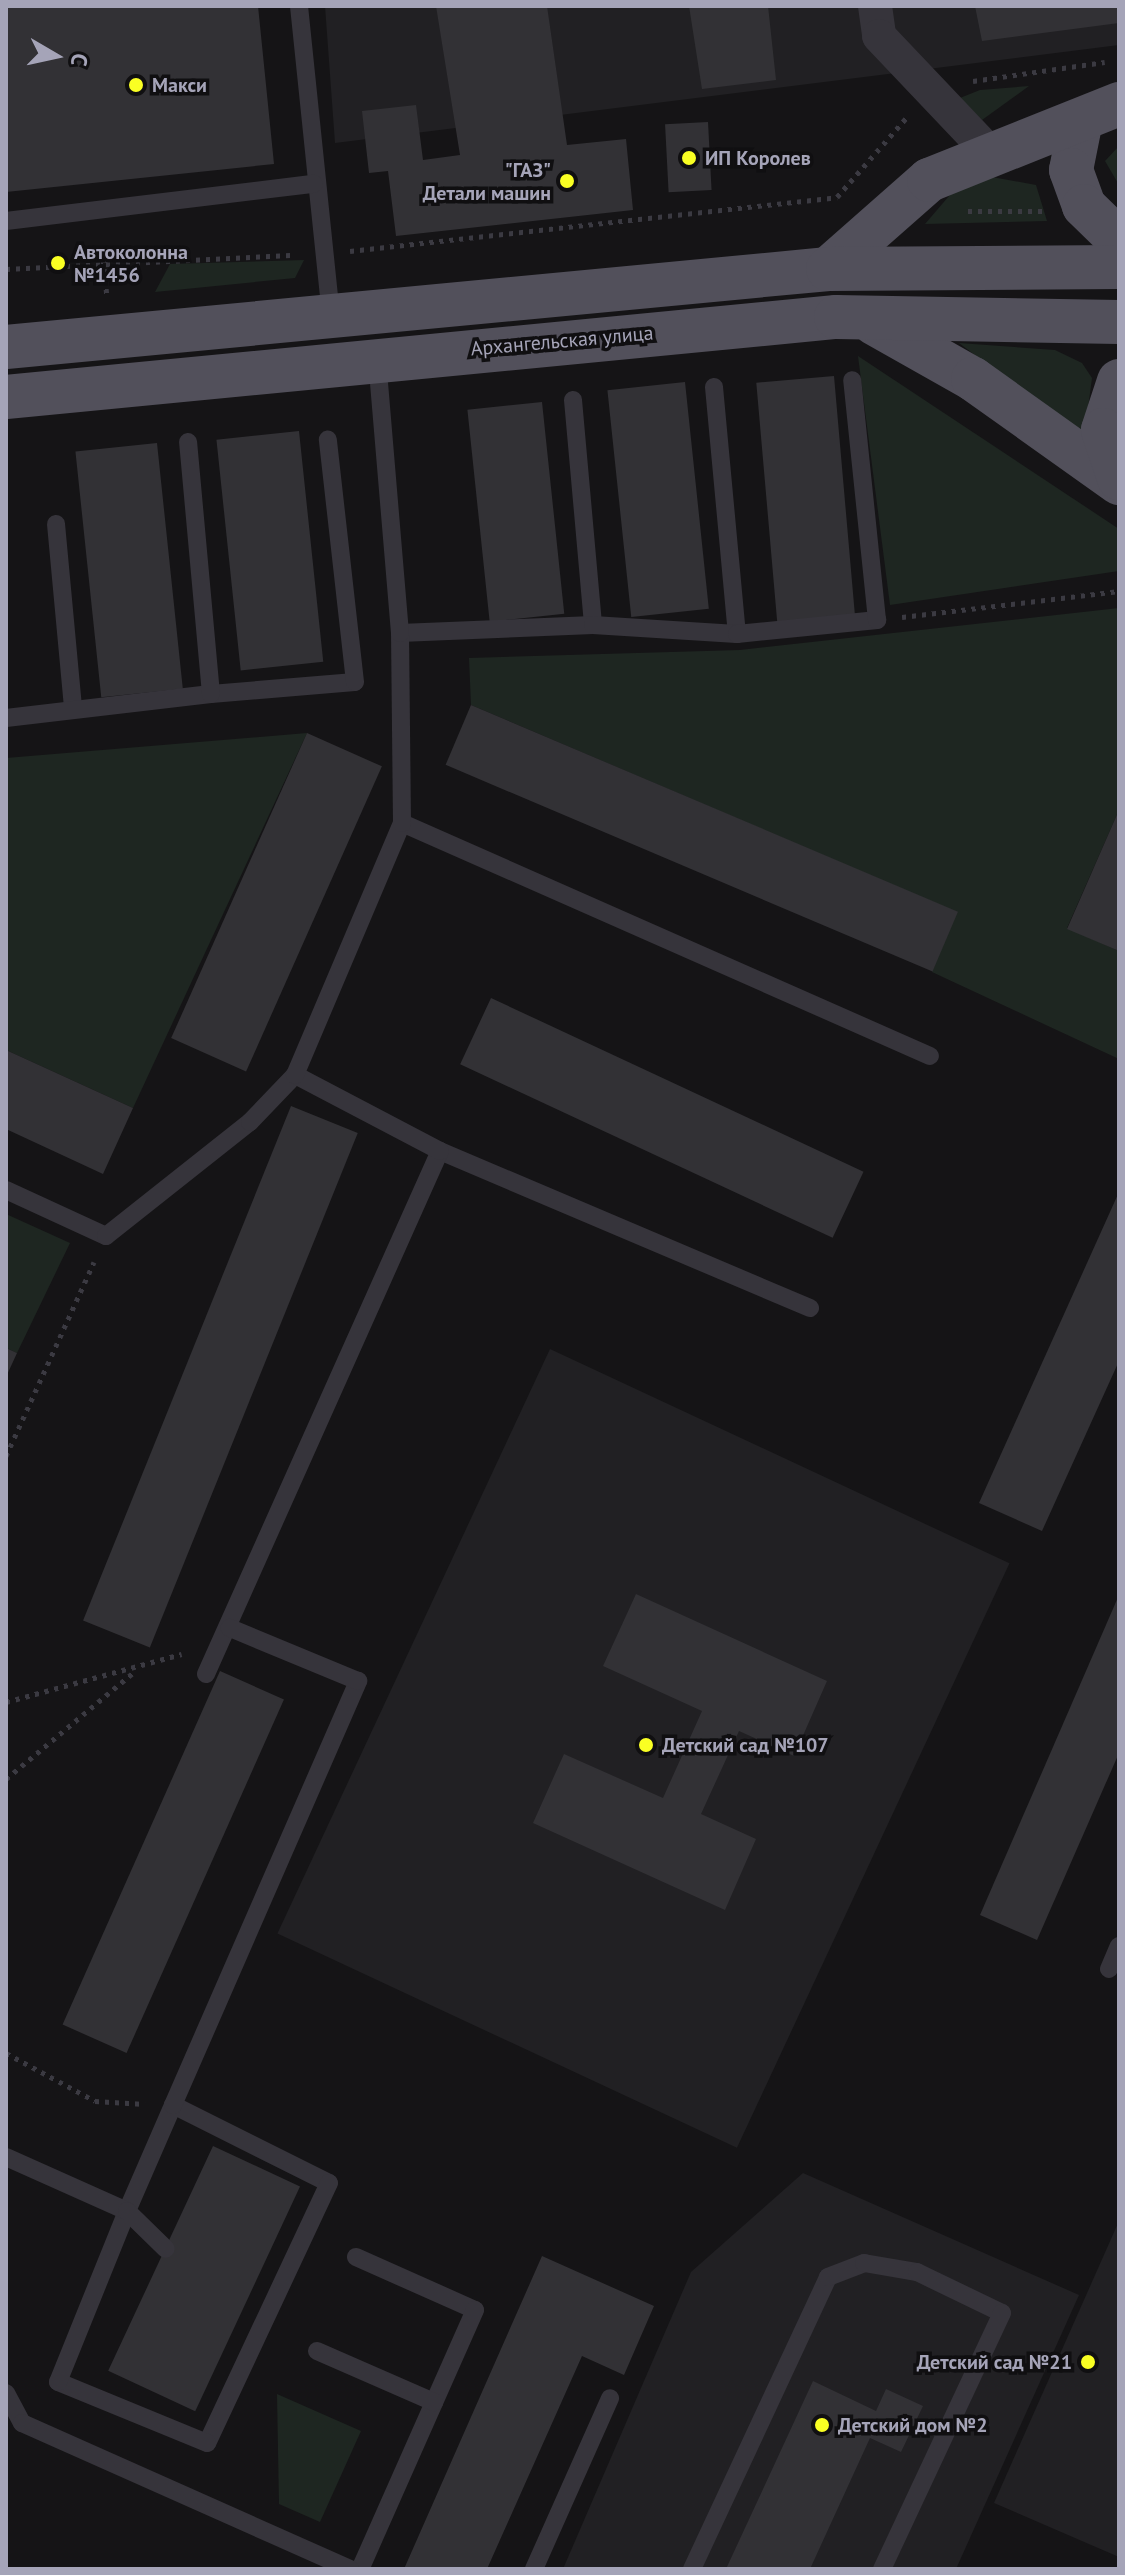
<!DOCTYPE html>
<html>
<head>
<meta charset="utf-8">
<style>
	body { margin:0 }
	#map { position:relative; width:1125px; height:2575px; overflow:hidden; background:#151416; font-family:"PT Sans",sans-serif }
	div>[style] { position:absolute }
	[style*='--x'] { left:calc(var(--x)*1px); top:calc(var(--y)*1px); width:calc(var(--w)*1px); rotate:calc(var(--a)*1deg) }
	.built>* { inset:0; background:#212023; transform-origin:0 0 }
	.green>* { inset:0; background:#1e2621 }
	.building>* { inset:0; background:#323135; transform-origin:0 0 }
	.path>* { height:5px; margin-top:-2.5px; transform-origin:0; background:repeating-linear-gradient(90deg,#3b3a42 0 4px,transparent 0 10px) }
	.service>* { height:18px; margin:-9px; padding:0 9px; transform-origin:9px; border-radius:9px; background:#36343b }
	.minor>* { height:34px; margin:-17px; padding:0 17px; transform-origin:17px; border-radius:17px; background:#36343b }
	.primary>* { height:44px; margin:-22px; padding:0 22px; transform-origin:22px; border-radius:22px; background:#52505b }
	.dots>* { width:22px; height:22px; translate:-50% -50%; box-sizing:border-box; border:4px solid #100f11; border-radius:50% }
	span { translate:-50% -50%; white-space:nowrap; text-align:center; line-height:1.15; -webkit-text-stroke:7px #100f11; paint-order:stroke }
	.poi-label { font-size:20px; color:#a5a4b8; font-weight:700 }
	.left { translate:0 -50%; text-align:left }
	.right { translate:-100% -50%; text-align:right }
	.street-label { font-size:20px; color:#a5a4b8 }
	.frame { position:absolute; inset:0; border:8px solid #a5a4b8; pointer-events:none }
	.north { position:absolute; left:16px; top:16px; width:80px; height:80px; -webkit-text-stroke:6px #100f11; paint-order:stroke; rotate:99deg; font-size:22px; font-weight:700; line-height:32px; text-align:center; color:#a5a4b8 }
	.north::after { content:''; display:block; margin:auto; width:28px; height:36px; background:#a5a4b8; clip-path:polygon(50% 0,100% 100%,50% 72%,0 100%) }
</style>
</head>
<body>
<div id="map">
	<div class="built">
		<i style="clip-path:polygon(325px 6px,1119px 6px,1119px 45px,335px 143px)"></i>
		<i style="left:550px;top:1349px;width:507px;height:645px;rotate:25deg"></i>
		<i style="clip-path:polygon(803px 2173px,1079px 2295px,956px 2569px,563px 2569px,691px 2272px)"></i>
		<i style="clip-path:polygon(1119px 2221px,1119px 2557px,994px 2503px)"></i>
	</div>
	<div class="green">
		<i style="clip-path:polygon(1029px 86px,982px 120px,960px 98px,980px 90px)"></i>
		<i style="clip-path:polygon(1119px 146px,1119px 185px,1105px 161px)"></i>
		<i style="clip-path:polygon(981px 175px,1036px 185px,1047px 221px,925px 224px,955px 189px)"></i>
		<i style="clip-path:polygon(304px 260px,295px 278px,155px 292px,170px 264px)"></i>
		<i style="clip-path:polygon(959px 343px,1055px 350px,1082px 363px,1092px 378px,1084px 438px)"></i>
		<i style="clip-path:polygon(858px 356px,1119px 529px,1119px 571px,890px 605px)"></i>
		<i style="clip-path:polygon(1119px 608px,1119px 810px,1067px 928px,1119px 951px,1119px 1059px,932px 972px,957px 912px,471px 705px,469px 658px,740px 650px)"></i>
		<i style="clip-path:polygon(307px 733px,133px 1108px,6px 1050px,6px 758px)"></i>
		<i style="clip-path:polygon(6px 1214px,70px 1243px,17px 1353px,6px 1348px)"></i>
		<i style="clip-path:polygon(277px 2394px,361px 2431px,320px 2522px,279px 2504px)"></i>
	</div>
	<div class="building">
		<i style="clip-path:polygon(6px 6px,258px 6px,274px 164px,6px 192px)"></i>
		<i style="clip-path:polygon(436px 6px,547px 6px,567px 145px,626px 139px,633px 210px,396px 236px,388px 171px,369px 173px,362px 111px,416px 105px,423px 160px,460px 155px)"></i>
		<i style="clip-path:polygon(689px 6px,768px 6px,776px 80px,702px 89px)"></i>
		<i style="clip-path:polygon(975px 6px,1119px 6px,1119px 23px,982px 41px)"></i>
		<i style="left:708px;top:122px;width:68px;height:43px;rotate:87deg"></i>
		<i style="left:834px;top:376px;width:241px;height:78px;rotate:85deg"></i>
		<i style="left:685px;top:382px;width:228px;height:78px;rotate:84deg"></i>
		<i style="left:542px;top:402px;width:213px;height:75px;rotate:84deg"></i>
		<i style="left:299px;top:431px;width:232px;height:83px;rotate:84deg"></i>
		<i style="left:157px;top:443px;width:247px;height:82px;rotate:84deg"></i>
		<i style="left:471px;top:705px;width:529px;height:65px;rotate:23deg"></i>
		<i style="left:307px;top:733px;width:82px;height:334px;rotate:24deg"></i>
		<i style="clip-path:polygon(1119px 810px,1119px 951px,1067px 929px)"></i>
		<i style="left:491px;top:998px;width:411px;height:73px;rotate:25deg"></i>
		<i style="clip-path:polygon(6px 1050px,133px 1108px,103px 1174px,6px 1129px)"></i>
		<i style="left:291px;top:1106px;width:72px;height:555px;rotate:22deg"></i>
		<i style="clip-path:polygon(1119px 1192px,1119px 1361px,1042px 1531px,979px 1503px)"></i>
		<i style="clip-path:polygon(6px 1348px,17px 1353px,6px 1377px)"></i>
		<i style="clip-path:polygon(636px 1594px,827px 1681px,794px 1756px,739px 1731px,701px 1814px,756px 1839px,725px 1910px,533px 1823px,564px 1754px,663px 1798px,702px 1711px,603px 1666px)"></i>
		<i style="clip-path:polygon(1119px 1595px,1119px 1753px,1037px 1940px,980px 1915px)"></i>
		<i style="left:220px;top:1671px;width:70px;height:387px;rotate:24deg"></i>
		<i style="left:213px;top:2146px;width:96px;height:248px;rotate:25deg"></i>
		<i style="clip-path:polygon(542px 2256px,654px 2306px,624px 2375px,582px 2356px,487px 2569px,404px 2569px)"></i>
		<i style="clip-path:polygon(813px 2381px,876px 2411px,886px 2389px,923px 2406px,901px 2452px,870px 2438px,810px 2569px,726px 2569px)"></i>
	</div>
	<div class="path">
		<i style="--x:973;--y:81;--w:133;--a:-8.2"></i>
		<i style="--x:968;--y:211;--w:74;--a:0"></i>
		<i style="--x:350;--y:251;--w:490;--a:-6.3"></i>
		<i style="--x:837;--y:197;--w:108;--a:-48.8"></i>
		<i style="--x:103;--y:259;--w:39;--a:84"></i>
		<i style="--x:6;--y:269;--w:290;--a:-2.8"></i>
		<i style="--x:902;--y:617;--w:219;--a:-6.8"></i>
		<i style="--x:6;--y:1456;--w:213;--a:-65.6"></i>
		<i style="--x:6;--y:1702;--w:182;--a:-15.3"></i>
		<i style="--x:6;--y:1779;--w:168;--a:-39.9"></i>
		<i style="--x:6;--y:2053;--w:101;--a:28.3"></i>
		<i style="--x:95;--y:2101;--w:50;--a:3.4"></i>
	</div>
	<div class="service">
		<i style="--x:299;--y:6;--w:312;--a:84.1"></i>
		<i style="--x:6;--y:221;--w:310;--a:-6.9"></i>
		<i style="--x:714;--y:387;--w:248;--a:84.7"></i>
		<i style="--x:573;--y:400;--w:226;--a:84.9"></i>
		<i style="--x:56;--y:524;--w:186;--a:84.7"></i>
		<i style="--x:400;--y:633;--w:193;--a:-2.4"></i>
		<i style="--x:593;--y:625;--w:144;--a:3.6"></i>
		<i style="--x:737;--y:634;--w:141;--a:-5.7"></i>
		<i style="--x:877;--y:620;--w:241;--a:-95.9"></i>
		<i style="--x:211;--y:694;--w:144;--a:-4.8"></i>
		<i style="--x:355;--y:682;--w:244;--a:-96.4"></i>
		<i style="--x:6;--y:718;--w:206;--a:-6.7"></i>
		<i style="--x:211;--y:694;--w:253;--a:-95.2"></i>
		<i style="--x:402;--y:823;--w:577;--a:23.81"></i>
		<i style="--x:440;--y:1151;--w:402;--a:23"></i>
		<i style="--x:6;--y:1190;--w:110;--a:24.7"></i>
		<i style="--x:106;--y:1236;--w:184;--a:-38.4"></i>
		<i style="--x:250;--y:1122;--w:65;--a:-46.2"></i>
		<i style="--x:206;--y:1674;--w:573;--a:-65.9"></i>
		<i style="--x:440;--y:1151;--w:164;--a:-152.3"></i>
		<i style="--x:295;--y:1075;--w:274;--a:-67"></i>
		<i style="--x:402;--y:823;--w:190;--a:-90.6"></i>
		<i style="--x:400;--y:633;--w:274;--a:-94.8"></i>
		<i style="--x:1109;--y:1969;--w:25;--a:-67"></i>
		<i style="--x:173;--y:2105;--w:174;--a:26.6"></i>
		<i style="--x:329;--y:2183;--w:287;--a:115.1"></i>
		<i style="--x:207;--y:2443;--w:161;--a:-157.7"></i>
		<i style="--x:58;--y:2382;--w:184;--a:-68"></i>
		<i style="--x:127;--y:2211;--w:116;--a:-66.5"></i>
		<i style="--x:173;--y:2105;--w:463;--a:-66.4"></i>
		<i style="--x:358;--y:1681;--w:139;--a:-157.5"></i>
		<i style="--x:6;--y:2157;--w:133;--a:24.1"></i>
		<i style="--x:127;--y:2211;--w:54;--a:44.3"></i>
		<i style="--x:356;--y:2257;--w:130;--a:24"></i>
		<i style="--x:475;--y:2310;--w:283;--a:113.9"></i>
		<i style="--x:317;--y:2351;--w:128;--a:23.6"></i>
		<i style="--x:6;--y:2393;--w:34;--a:62"></i>
		<i style="--x:22;--y:2423;--w:359;--a:24"></i>
		<i style="--x:534;--y:2569;--w:187;--a:-66"></i>
		<i style="--x:692;--y:2569;--w:322;--a:-65"></i>
		<i style="--x:828;--y:2277;--w:39;--a:-21"></i>
		<i style="--x:864;--y:2263;--w:54;--a:9.6"></i>
		<i style="--x:917;--y:2272;--w:94;--a:25.8"></i>
		<i style="--x:1002;--y:2313;--w:283;--a:115.1"></i>
	</div>
	<div class="minor">
		<i style="--x:875;--y:6;--w:30;--a:82"></i>
		<i style="--x:879;--y:36;--w:164;--a:46.5"></i>
	</div>
	<div class="primary">
		<i style="--x:1081;--y:120;--w:51;--a:101.3"></i>
		<i style="--x:1071;--y:170;--w:38;--a:70"></i>
		<i style="--x:1084;--y:206;--w:49;--a:44.2"></i>
		<i style="--x:828;--y:269;--w:135;--a:-41.4"></i>
		<i style="--x:929;--y:180;--w:205;--a:-21.8"></i>
		<i style="--x:874;--y:323;--w:114;--a:29.5"></i>
		<i style="--x:973;--y:379;--w:179;--a:35.5"></i>
		<i style="--x:6;--y:347;--w:826;--a:-5.42"></i>
		<i style="--x:828;--y:269;--w:291;--a:-0.4"></i>
		<i style="--x:1119;--y:381;--w:52;--a:108.1"></i>
		<i style="--x:1103;--y:430;--w:51;--a:71.6"></i>
		<i style="--x:6;--y:397;--w:834;--a:-5.51"></i>
		<i style="--x:836;--y:317;--w:283;--a:1"></i>
	</div>
	<div class="dots">
		<i style="left:136px;top:85px;background:#faff23"></i>
		<i style="left:689px;top:158px;background:#faff23"></i>
		<i style="left:567px;top:181px;background:#faff23"></i>
		<i style="left:58px;top:263px;background:#faff23"></i>
		<i style="left:646px;top:1745px;background:#faff23"></i>
		<i style="left:1088px;top:2362px;background:#faff23"></i>
		<i style="left:822px;top:2425px;background:#faff23"></i>
	</div>
	<div class="poi-label">
		<span class="left" style="left:152px;top:85px">Макси</span>
		<span class="left" style="left:705px;top:158px">ИП Королев</span>
		<span class="right" style="left:551px;top:182px">"ГАЗ"<br>Детали машин</span>
		<span class="left" style="left:74px;top:264px">Автоколонна<br>№1456</span>
		<span class="left" style="left:662px;top:1745px">Детский сад №107</span>
		<span class="right" style="left:1072px;top:2362px">Детский сад №21</span>
		<span class="left" style="left:838px;top:2425px">Детский дом №2</span>
	</div>
	<div class="street-label">
		<span style="left:562px;top:341px;rotate:-5deg">Архангельская улица</span>
	</div>
	<div class="frame"></div>
	<div class="north">С</div>
</div>
</body>
</html>
